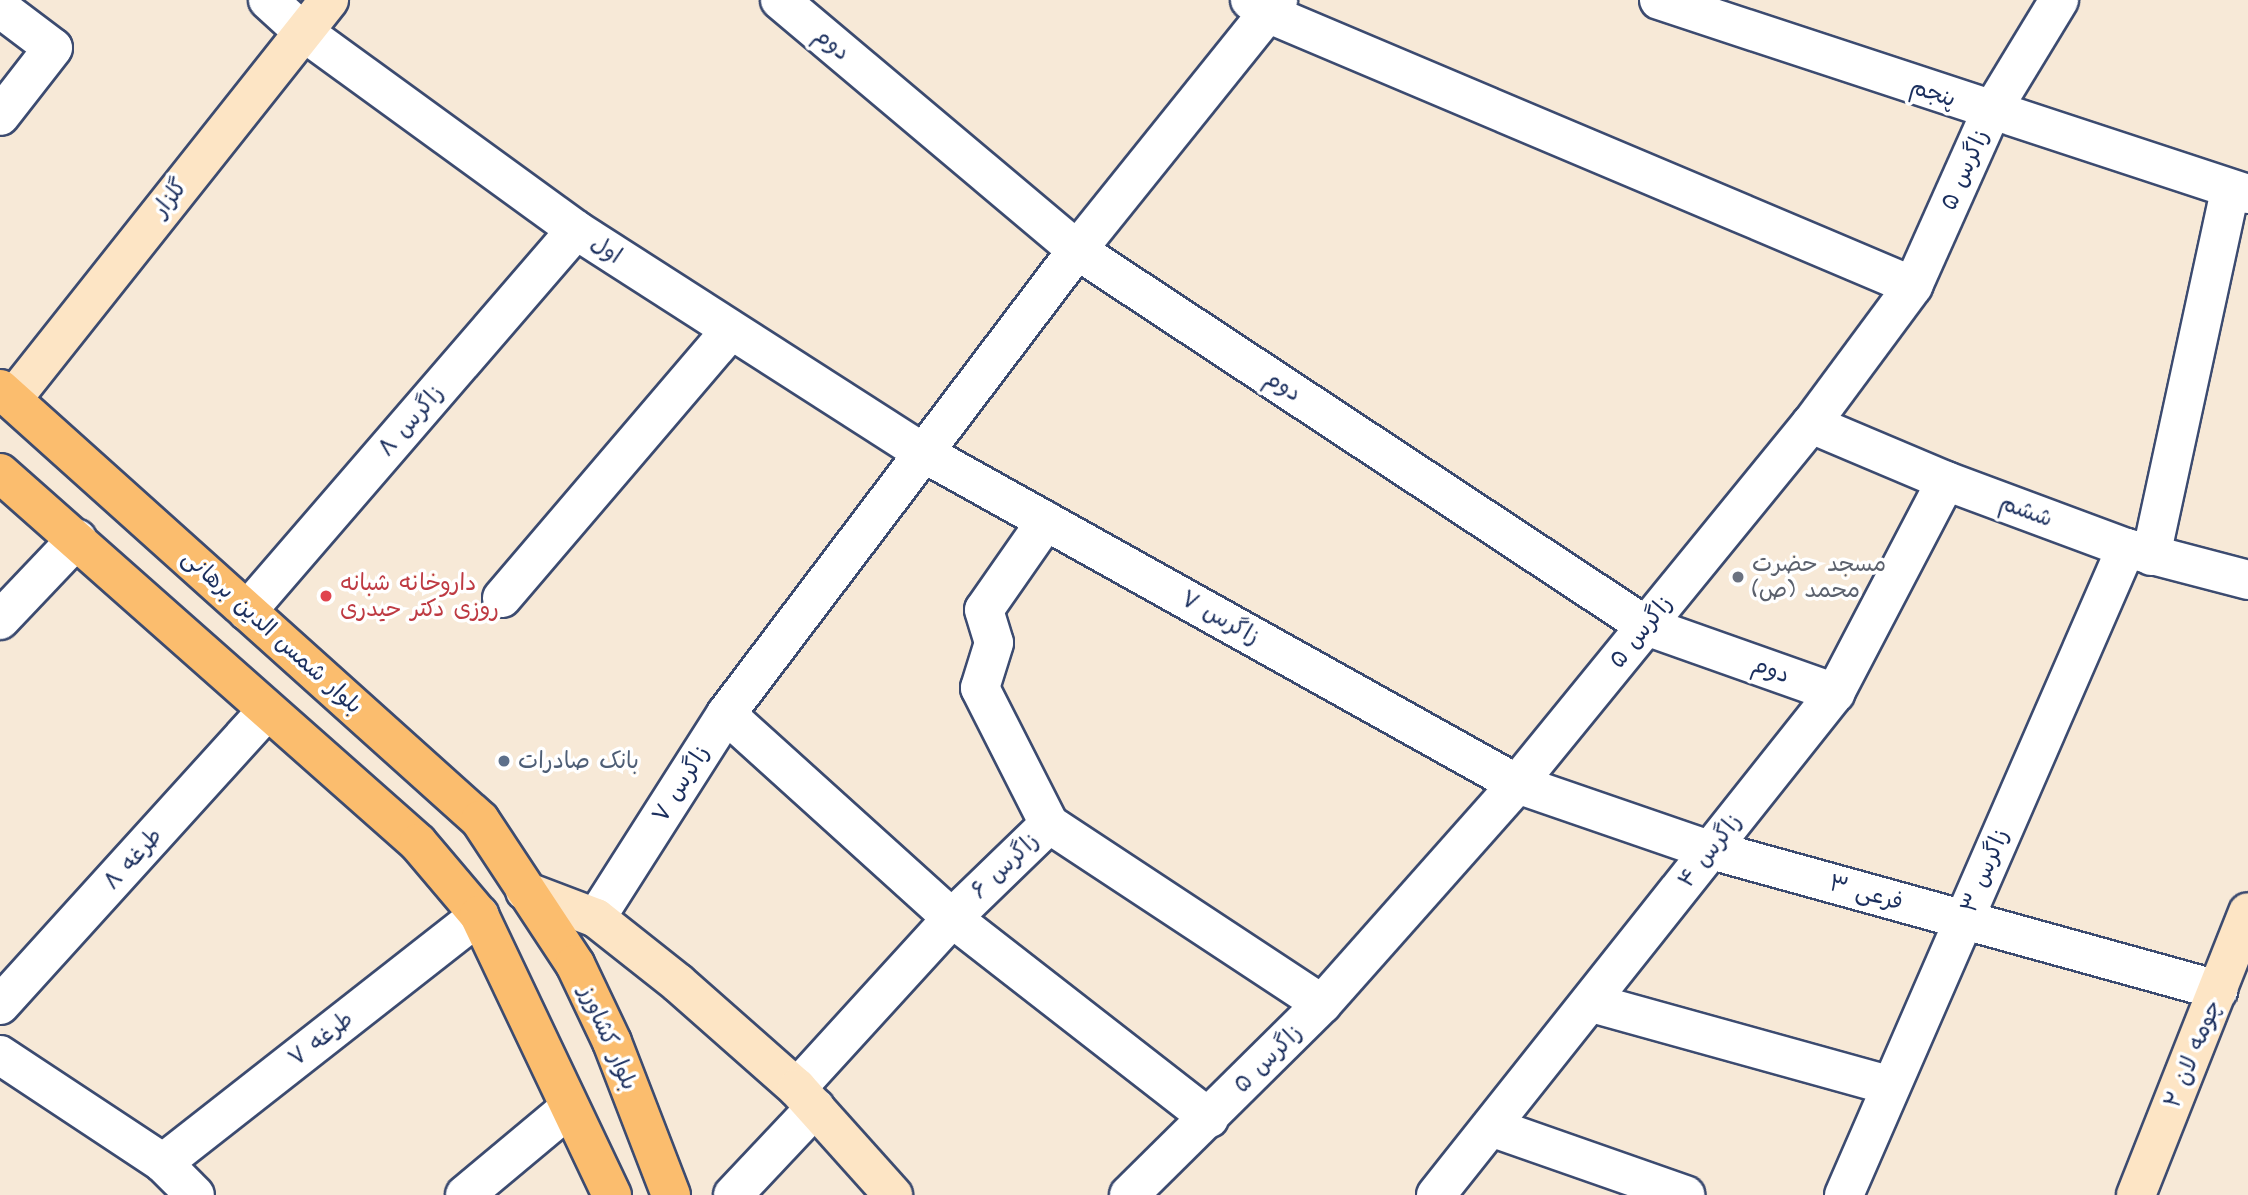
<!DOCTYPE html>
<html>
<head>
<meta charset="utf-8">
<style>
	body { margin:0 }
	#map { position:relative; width:2248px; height:1195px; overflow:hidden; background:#f7e9d7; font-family:"Architects Daughter","Playpen Sans Arabic",sans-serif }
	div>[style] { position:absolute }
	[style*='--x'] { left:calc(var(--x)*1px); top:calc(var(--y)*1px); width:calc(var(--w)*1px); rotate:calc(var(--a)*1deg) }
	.roads { filter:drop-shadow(2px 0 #3c4b70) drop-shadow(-2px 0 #3c4b70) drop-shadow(0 2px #3c4b70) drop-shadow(0 -2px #3c4b70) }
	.street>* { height:38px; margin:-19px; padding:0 19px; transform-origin:19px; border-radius:19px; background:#fff }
	.secondary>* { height:38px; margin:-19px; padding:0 19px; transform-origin:19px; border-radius:19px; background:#fde5c5 }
	.primary>* { height:38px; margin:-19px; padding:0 19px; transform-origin:19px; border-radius:19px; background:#fbbd6e }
	.dots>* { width:19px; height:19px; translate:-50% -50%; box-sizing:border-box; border:4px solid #fff; border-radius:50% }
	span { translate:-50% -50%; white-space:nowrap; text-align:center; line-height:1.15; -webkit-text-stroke:7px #fff; paint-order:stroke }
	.street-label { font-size:23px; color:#1b2f5e }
	.worship-label { font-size:23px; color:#5b616d }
	.left { translate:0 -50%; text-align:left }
	.health-label { font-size:23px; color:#be3a42 }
	.service-label { font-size:23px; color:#4e5e75 }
</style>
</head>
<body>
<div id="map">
	<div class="roads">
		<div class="street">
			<i style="--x:268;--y:0;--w:45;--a:42.3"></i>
			<i style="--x:301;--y:30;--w:340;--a:36"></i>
			<i style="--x:576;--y:230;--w:411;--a:32.7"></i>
			<i style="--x:922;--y:452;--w:681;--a:29.16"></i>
			<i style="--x:1517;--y:784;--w:190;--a:19"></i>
			<i style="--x:1697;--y:846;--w:541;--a:15.45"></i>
			<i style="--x:780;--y:0;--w:388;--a:40.1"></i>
			<i style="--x:1077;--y:250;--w:682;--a:33.46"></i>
			<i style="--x:1646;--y:626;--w:201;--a:19.5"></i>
			<i style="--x:1250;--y:0;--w:21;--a:37"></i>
			<i style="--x:1267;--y:13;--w:701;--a:22.91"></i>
			<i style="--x:1659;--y:0;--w:620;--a:18.23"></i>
			<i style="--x:0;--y:8;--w:66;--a:37"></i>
			<i style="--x:53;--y:48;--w:86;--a:127.9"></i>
			<i style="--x:1811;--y:424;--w:147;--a:22.9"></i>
			<i style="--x:1946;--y:481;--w:192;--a:20.4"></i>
			<i style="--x:2126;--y:548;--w:126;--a:14.7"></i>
			<i style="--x:1046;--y:521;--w:108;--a:124.9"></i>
			<i style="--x:984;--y:610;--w:34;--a:73"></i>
			<i style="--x:994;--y:643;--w:47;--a:107.3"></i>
			<i style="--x:980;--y:688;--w:153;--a:63.1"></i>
			<i style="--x:2151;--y:556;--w:374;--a:-77.8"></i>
			<i style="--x:502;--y:598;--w:351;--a:-49.5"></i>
			<i style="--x:247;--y:611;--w:503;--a:-49.19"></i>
			<i style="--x:0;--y:620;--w:112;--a:-46.5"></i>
			<i style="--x:726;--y:714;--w:304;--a:42.1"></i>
			<i style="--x:952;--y:918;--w:326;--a:37.9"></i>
			<i style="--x:596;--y:918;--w:242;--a:-57.5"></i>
			<i style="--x:726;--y:714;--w:582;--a:-52.89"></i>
			<i style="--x:1077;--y:250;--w:321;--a:-51.2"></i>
			<i style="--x:1592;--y:1003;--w:310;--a:15.5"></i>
			<i style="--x:0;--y:1005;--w:396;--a:-47.8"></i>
			<i style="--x:0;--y:1055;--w:196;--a:33.5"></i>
			<i style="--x:163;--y:1163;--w:45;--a:45"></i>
			<i style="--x:797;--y:1088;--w:230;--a:-47.6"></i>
			<i style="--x:952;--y:918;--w:135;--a:-44.1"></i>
			<i style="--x:1049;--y:824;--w:327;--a:33.4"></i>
			<i style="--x:1491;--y:1127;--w:206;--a:19.3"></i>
			<i style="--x:163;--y:1163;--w:402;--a:-38.1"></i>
			<i style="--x:465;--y:1195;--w:136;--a:-39.9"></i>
			<i style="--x:733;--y:1195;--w:120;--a:-46.7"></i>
			<i style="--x:1129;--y:1195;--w:272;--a:-44.7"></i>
			<i style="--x:1322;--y:1004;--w:294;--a:-48.4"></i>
			<i style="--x:1517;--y:784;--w:465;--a:-50.8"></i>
			<i style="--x:1811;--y:424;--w:172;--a:-53.5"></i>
			<i style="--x:1913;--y:286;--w:191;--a:-65.9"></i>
			<i style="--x:1991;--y:112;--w:131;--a:-58.7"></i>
			<i style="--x:1436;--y:1195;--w:641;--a:-51.52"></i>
			<i style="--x:1835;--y:693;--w:239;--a:-62.4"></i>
			<i style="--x:1844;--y:1195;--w:706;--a:-66.45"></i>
		</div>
		<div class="secondary">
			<i style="--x:14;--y:397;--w:507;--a:-51.57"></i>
			<i style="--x:525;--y:891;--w:76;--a:20.8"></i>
			<i style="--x:596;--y:918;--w:105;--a:38.4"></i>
			<i style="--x:678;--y:983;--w:159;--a:41.4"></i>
			<i style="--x:797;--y:1088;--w:144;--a:48.1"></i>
			<i style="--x:2136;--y:1195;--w:304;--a:-68.4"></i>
		</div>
		<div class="primary">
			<i style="--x:0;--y:389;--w:645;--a:41.92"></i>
			<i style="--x:480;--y:820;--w:173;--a:56.6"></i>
			<i style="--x:575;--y:964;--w:86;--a:64.6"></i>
			<i style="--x:612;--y:1042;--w:164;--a:68.9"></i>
			<i style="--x:0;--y:473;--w:558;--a:41.51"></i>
			<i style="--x:418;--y:843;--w:94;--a:49.7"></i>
			<i style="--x:479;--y:915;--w:310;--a:64.6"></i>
		</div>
	</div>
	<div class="dots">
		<i style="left:1738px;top:577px;background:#6b7280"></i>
		<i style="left:326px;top:596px;background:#e0444e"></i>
		<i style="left:504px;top:761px;background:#5c6f8a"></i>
	</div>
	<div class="street-label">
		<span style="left:832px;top:44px;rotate:40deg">دوم</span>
		<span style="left:1933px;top:93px;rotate:19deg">پنجم</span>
		<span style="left:1965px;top:170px;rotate:-66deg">زاگرس ۵</span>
		<span style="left:170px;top:198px;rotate:-52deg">گلزار</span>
		<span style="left:606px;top:250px;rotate:33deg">اول</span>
		<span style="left:1283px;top:386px;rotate:33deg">دوم</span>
		<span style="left:411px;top:421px;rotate:-49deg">زاگرس ۸</span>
		<span style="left:2026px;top:511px;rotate:20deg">ششم</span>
		<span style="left:1220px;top:618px;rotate:29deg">زاگرس ۷</span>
		<span style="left:272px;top:632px;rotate:42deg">بلوار شمس الدین برهانی</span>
		<span style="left:1641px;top:632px;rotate:-51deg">زاگرس ۵</span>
		<span style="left:1771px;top:670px;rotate:20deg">دوم</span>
		<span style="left:681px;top:784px;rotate:-58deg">زاگرس ۷</span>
		<span style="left:1710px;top:851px;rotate:-52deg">۴ زاگرس</span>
		<span style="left:133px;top:859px;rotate:-48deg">طرغه ۸</span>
		<span style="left:1005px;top:866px;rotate:-44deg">زاگرس ۶</span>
		<span style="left:1985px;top:871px;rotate:-67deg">زاگرس ۳</span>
		<span style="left:1866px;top:893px;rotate:16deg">فرعی ۳</span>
		<span style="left:608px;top:1038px;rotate:66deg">بلوار کشاورز</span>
		<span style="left:321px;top:1039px;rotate:-38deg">طرغه ۷</span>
		<span style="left:2193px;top:1054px;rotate:-68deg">چومه لان ۲</span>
		<span style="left:1268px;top:1059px;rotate:-45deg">زاگرس ۵</span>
	</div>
	<div class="worship-label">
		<span class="left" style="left:1752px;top:577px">مسجد حضرت<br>محمد (ص)</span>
	</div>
	<div class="health-label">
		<span class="left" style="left:340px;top:596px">داروخانه شبانه<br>روزی دکتر حیدری</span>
	</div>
	<div class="service-label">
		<span class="left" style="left:518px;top:761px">بانک صادرات</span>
	</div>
</div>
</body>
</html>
